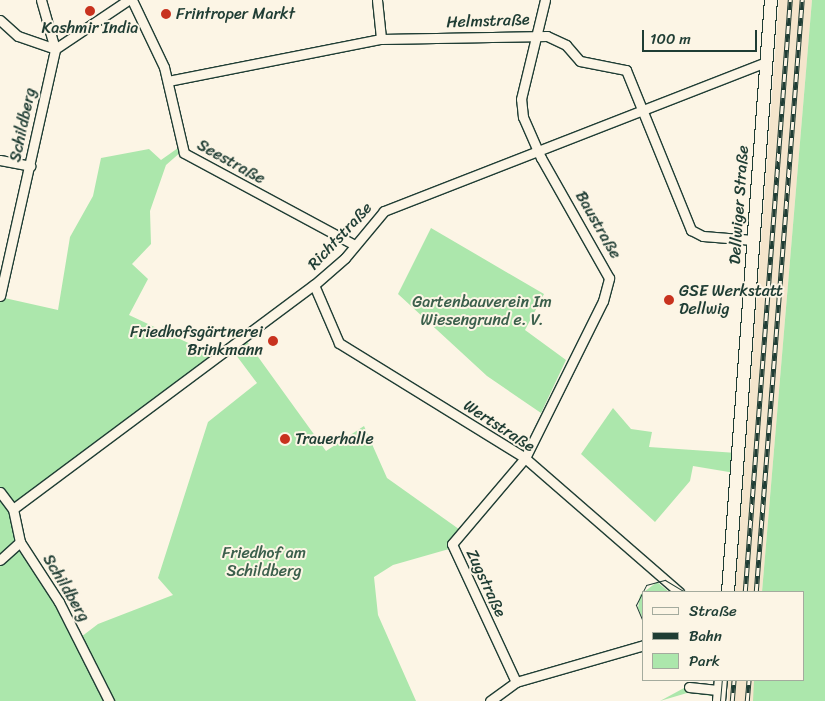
<!DOCTYPE html>
<html>
<head>
<meta charset="utf-8">
<style>
	body { margin:0 }
	#map { position:relative; width:825px; height:701px; overflow:hidden; background:#fcf5e5; font-family:Sriracha,sans-serif }
	div>[style] { position:absolute }
	[style*='--x'] { left:calc(var(--x)*1px); top:calc(var(--y)*1px); width:calc(var(--w)*1px); rotate:calc(var(--a)*1deg) }
	.built>* { inset:0; background:#f4e5cc; transform-origin:0 0 }
	.green>* { inset:0; background:#ace7ac }
	.roads { filter:drop-shadow(1px 0 #1f3d34) drop-shadow(-1px 0 #1f3d34) drop-shadow(0 1px #1f3d34) drop-shadow(0 -1px #1f3d34) }
	.street>* { height:9px; margin:-4.5px; padding:0 4.5px; transform-origin:4.5px; border-radius:4.5px; background:#fcf5e5 }
	.secondary>* { height:12px; margin:-6px; padding:0 6px; transform-origin:6px; border-radius:6px; background:#fcf5e5 }
	.tram>* { height:1px; margin:-0.5px; padding:0 0.5px; transform-origin:0.5px; border-radius:0.5px; background:#1f3d34 }
	.rail>* { height:4.5px; margin-top:-2.25px; transform-origin:0; background:repeating-linear-gradient(90deg,#fcf5e5 0 8px,#1f3d34 0 16px); box-sizing:border-box; border-block:1px solid #1f3d34 }
	.dots>* { width:14px; height:14px; translate:-50% -50%; box-sizing:border-box; border:2px solid #fcf5e5; border-radius:50% }
	span { translate:-50% -50%; white-space:nowrap; text-align:center; line-height:1.15; -webkit-text-stroke:4px #fcf5e5; paint-order:stroke }
	.poi-label { font-size:16px; color:#1f3d34 }
	.left { translate:0 -50%; text-align:left }
	.right { translate:-100% -50%; text-align:right }
	.street-label { font-size:16px; color:#1f3d34 }
	.park-label { font-size:16px; color:#3b5f4c }
	.legend { position:absolute; left:642px; top:591px; width:162px; height:90px; box-sizing:border-box; background:#fcf5e5; border:1px solid #a4ab9e; margin:0; padding:6px 9px; list-style:none; font-size:15px; color:#1f3d34 }
	.legend li { display:flex; align-items:center; gap:10px; height:25px }
	.legend b { width:25px; border:1px solid #a4ab9e }
	.scale { position:absolute; left:642px; top:30px; width:115px; height:22px; box-sizing:border-box; border:2px solid #1f3d34; border-top:0; padding-left:6px; font-size:15px; line-height:18px; white-space:nowrap; color:#1f3d34; -webkit-text-stroke:4px #fcf5e5; paint-order:stroke }
</style>
</head>
<body>
<div id="map">
	<div class="built">
		<i style="clip-path:polygon(779px 0,812px 0,762px 592px,735px 592px)"></i>
		<i style="left:728px;top:680px;width:26px;height:21px"></i>
	</div>
	<div class="green">
		<i style="clip-path:polygon(812px 0,825px 0,825px 701px,753px 701px,754px 680px,804px 680px,804px 592px,762px 592px)"></i>
		<i style="clip-path:polygon(178px 148px,182px 151px,166px 165px,150px 211px,151px 244px,132px 264px,148px 279px,129px 315px,216px 356px,8px 509px,21px 543px,0 560px,0 297px,58px 310px,70px 237px,93px 196px,101px 158px,149px 149px,161px 160px)"></i>
		<i style="clip-path:polygon(431px 228px,544px 294px,525px 330px,566px 360px,541px 413px,487px 376px,398px 294px)"></i>
		<i style="clip-path:polygon(243px 336px,326px 451px,364px 426px,387px 478px,463px 532px,449px 549px,393px 565px,374px 577px,378px 615px,416px 701px,0 701px,0 563px,23px 545px,81px 637px,98px 624px,173px 595px,158px 578px,208px 422px,257px 383px,230px 347px)"></i>
		<i style="clip-path:polygon(613px 408px,631px 429px,652px 432px,649px 447px,737px 453px,735px 473px,693px 466px,690px 481px,655px 522px,581px 454px)"></i>
		<i style="clip-path:polygon(657px 582px,669px 592px,644px 592px,644px 621px,638px 608px,640px 595px)"></i>
		<i style="clip-path:polygon(684px 688px,713px 691px,712px 696px,687px 693px,660px 701px)"></i>
	</div>
	<div class="roads">
		<div class="street">
			<i style="--x:132;--y:0;--w:74;--a:64.5"></i>
			<i style="--x:164;--y:67;--w:88;--a:76.9"></i>
			<i style="--x:184;--y:153;--w:194;--a:28.3"></i>
			<i style="--x:377;--y:0;--w:39;--a:84"></i>
			<i style="--x:0;--y:20;--w:24;--a:42"></i>
			<i style="--x:18;--y:36;--w:39;--a:19"></i>
			<i style="--x:55;--y:49;--w:88;--a:-33.9"></i>
			<i style="--x:168;--y:81;--w:217;--a:-11.2"></i>
			<i style="--x:381;--y:39;--w:166;--a:-1"></i>
			<i style="--x:547;--y:36;--w:21;--a:25"></i>
			<i style="--x:566;--y:45;--w:21;--a:49"></i>
			<i style="--x:580;--y:61;--w:47;--a:11.1"></i>
			<i style="--x:626;--y:70;--w:173;--a:67.9"></i>
			<i style="--x:691;--y:230;--w:13;--a:27"></i>
			<i style="--x:703;--y:236;--w:50;--a:4.6"></i>
			<i style="--x:0;--y:160;--w:31;--a:11"></i>
			<i style="--x:314;--y:285;--w:63;--a:66.7"></i>
			<i style="--x:339;--y:343;--w:219;--a:31.7"></i>
			<i style="--x:525;--y:458;--w:204;--a:41"></i>
			<i style="--x:0;--y:296;--w:253;--a:-77.4"></i>
			<i style="--x:55;--y:49;--w:51;--a:-105.9"></i>
			<i style="--x:0;--y:492;--w:21;--a:53"></i>
			<i style="--x:13;--y:509;--w:34;--a:78"></i>
			<i style="--x:20;--y:542;--w:72;--a:57"></i>
			<i style="--x:59;--y:602;--w:111;--a:63.2"></i>
			<i style="--x:13;--y:509;--w:375;--a:-36.7"></i>
			<i style="--x:314;--y:285;--w:41;--a:-41.1"></i>
			<i style="--x:345;--y:258;--w:61;--a:-50.3"></i>
			<i style="--x:384;--y:211;--w:410;--a:-21.3"></i>
			<i style="--x:0;--y:560;--w:27;--a:-42"></i>
			<i style="--x:516;--y:682;--w:152;--a:-114.9"></i>
			<i style="--x:452;--y:544;--w:113;--a:-49.7"></i>
			<i style="--x:525;--y:458;--w:175;--a:-63.6"></i>
			<i style="--x:603;--y:301;--w:24;--a:-75"></i>
			<i style="--x:609;--y:278;--w:138;--a:-119.5"></i>
			<i style="--x:541;--y:158;--w:45;--a:-113.7"></i>
			<i style="--x:523;--y:117;--w:18;--a:-96"></i>
			<i style="--x:521;--y:99;--w:102;--a:-76.4"></i>
			<i style="--x:689;--y:687;--w:31;--a:6"></i>
			<i style="--x:490;--y:701;--w:32;--a:-36"></i>
			<i style="--x:516;--y:682;--w:133;--a:-16.1"></i>
		</div>
		<div class="secondary">
			<i style="--x:728;--y:592;--w:594;--a:-85.85"></i>
			<i style="--x:719;--y:701;--w:21;--a:-85"></i>
		</div>
	</div>
	<div class="tram">
		<i style="--x:644;--y:624;--w:21;--a:-113"></i>
		<i style="--x:636;--y:605;--w:22;--a:-63"></i>
		<i style="--x:646;--y:585;--w:20;--a:-15"></i>
		<i style="--x:665;--y:580;--w:23;--a:31"></i>
		<i style="--x:720;--y:701;--w:21;--a:-85"></i>
	</div>
	<div class="rail">
		<i style="--x:745;--y:592;--w:594;--a:-85.65"></i>
		<i style="--x:756;--y:592;--w:594;--a:-85.56"></i>
		<i style="--x:732;--y:701;--w:21;--a:-85"></i>
		<i style="--x:747;--y:701;--w:21;--a:-85"></i>
	</div>
	<div class="dots">
		<i style="left:90px;top:11px;background:#c8321e"></i>
		<i style="left:166px;top:14px;background:#c8321e"></i>
		<i style="left:669px;top:300px;background:#c8321e"></i>
		<i style="left:273px;top:341px;background:#c8321e"></i>
		<i style="left:285px;top:439px;background:#c8321e"></i>
	</div>
	<div class="poi-label">
		<span class="left" style="left:176px;top:14px">Frintroper Markt</span>
		<span style="left:90px;top:28px">Kashmir India</span>
		<span class="left" style="left:679px;top:300px">GSE Werkstatt<br>Dellwig</span>
		<span class="right" style="left:263px;top:341px">Friedhofsgärtnerei<br>Brinkmann</span>
		<span class="left" style="left:295px;top:439px">Trauerhalle</span>
	</div>
	<div class="street-label">
		<span style="left:488px;top:21px;rotate:-2deg">Helmstraße</span>
		<span style="left:23px;top:125px;rotate:-78deg">Schildberg</span>
		<span style="left:231px;top:162px;rotate:29deg">Seestraße</span>
		<span style="left:739px;top:205px;rotate:-86deg">Dellwiger Straße</span>
		<span style="left:598px;top:225px;rotate:60deg">Baustraße</span>
		<span style="left:340px;top:236px;rotate:-47deg">Richtstraße</span>
		<span style="left:499px;top:426px;rotate:33deg">Wertstraße</span>
		<span style="left:486px;top:583px;rotate:65deg">Zugstraße</span>
		<span style="left:66px;top:588px;rotate:59deg">Schildberg</span>
	</div>
	<div class="park-label">
		<span style="left:482px;top:311px">Gartenbauverein Im<br>Wiesengrund e. V.</span>
		<span style="left:264px;top:562px">Friedhof am<br>Schildberg</span>
	</div>
	<ul class="legend">
	<li><b style="height:6px;background:#fcf5e5"></b>Straße</li>
	<li><b style="height:6px;background:#1f3d34"></b>Bahn</li>
	<li><b style="height:14px;background:#ace7ac"></b>Park</li>
	</ul>
	<div class="scale">100 m</div>
</div>
</body>
</html>
